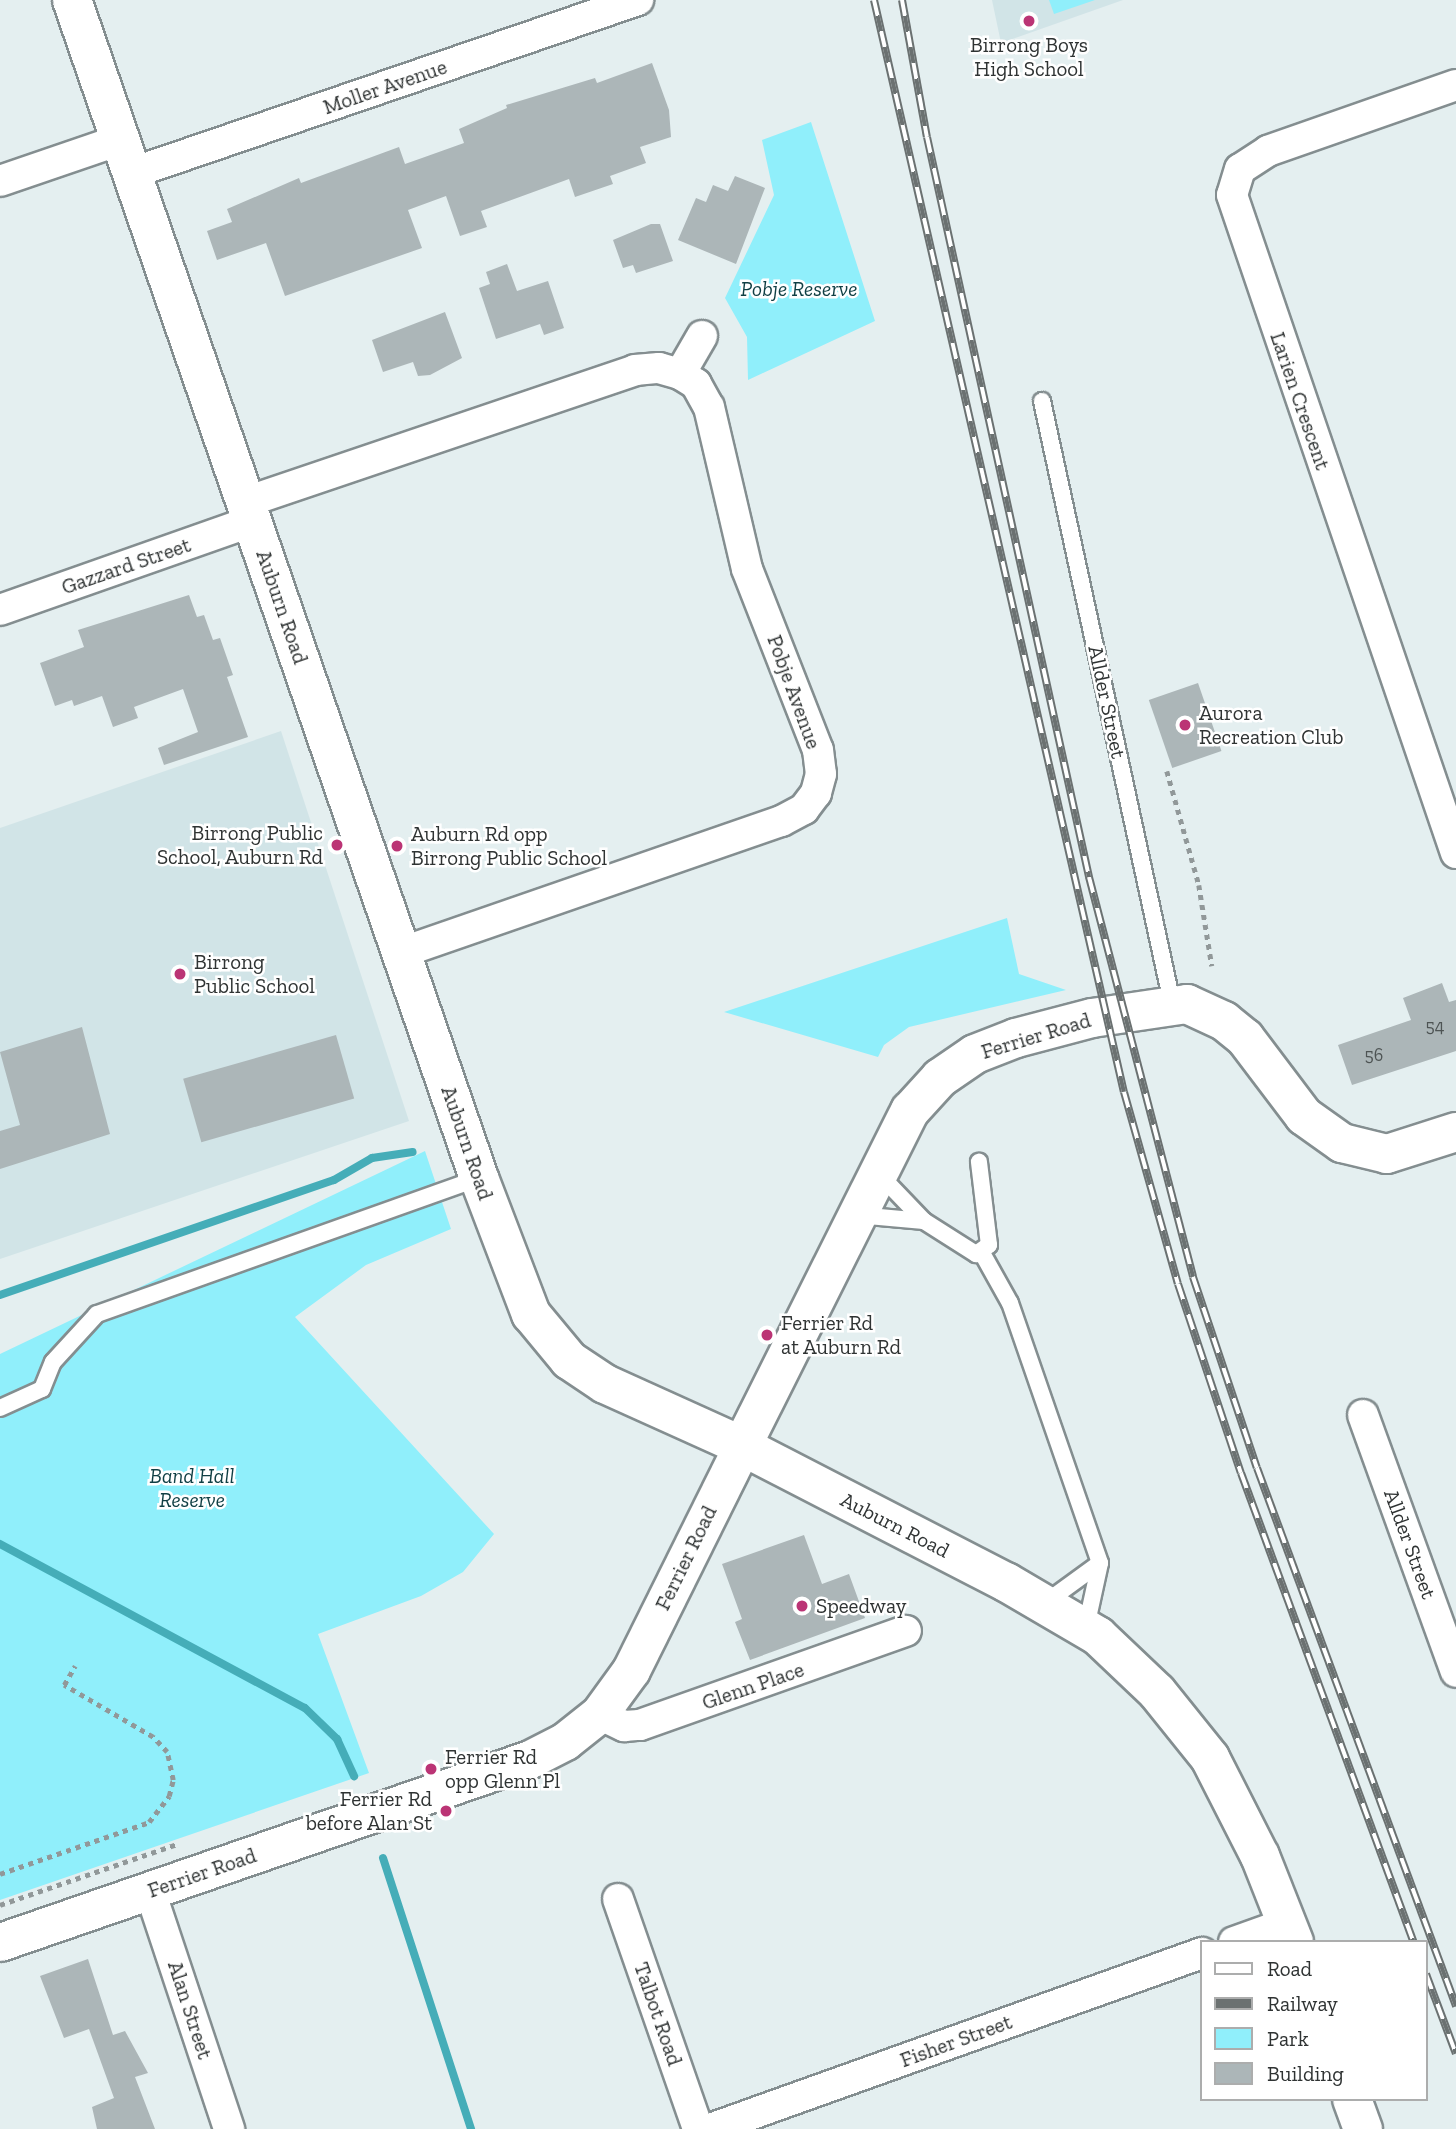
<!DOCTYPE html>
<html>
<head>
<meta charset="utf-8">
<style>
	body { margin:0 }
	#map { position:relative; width:1456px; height:2129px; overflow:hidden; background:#e4eff0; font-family:"Zilla Slab",serif }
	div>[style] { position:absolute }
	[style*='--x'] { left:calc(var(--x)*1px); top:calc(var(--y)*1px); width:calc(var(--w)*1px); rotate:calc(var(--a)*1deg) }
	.built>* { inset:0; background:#d1e4e7 }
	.green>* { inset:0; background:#90effb }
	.stream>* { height:8px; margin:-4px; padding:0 4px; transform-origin:4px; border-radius:4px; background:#45adb8 }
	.building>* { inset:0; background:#acb6b8; transform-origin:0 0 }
	.path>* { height:4.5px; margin-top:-2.25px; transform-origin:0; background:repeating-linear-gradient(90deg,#919899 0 5px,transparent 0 10px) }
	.roads { filter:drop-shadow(2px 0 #848e90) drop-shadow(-2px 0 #848e90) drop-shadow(0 2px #848e90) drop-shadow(0 -2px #848e90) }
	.service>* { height:16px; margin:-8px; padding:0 8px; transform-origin:8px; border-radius:8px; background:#fff }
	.minor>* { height:30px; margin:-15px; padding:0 15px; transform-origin:15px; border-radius:15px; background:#fff }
	.tertiary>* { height:37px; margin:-18.5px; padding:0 18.5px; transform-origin:18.5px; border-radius:18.5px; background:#fff }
	.secondary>* { height:38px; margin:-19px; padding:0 19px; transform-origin:19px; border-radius:19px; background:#fff }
	.rail>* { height:8px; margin-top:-4px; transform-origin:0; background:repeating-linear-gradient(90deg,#fff 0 16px,#6b7171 0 32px); box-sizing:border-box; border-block:2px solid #6b7171 }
	.dots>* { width:19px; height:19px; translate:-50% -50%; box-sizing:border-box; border:4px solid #fff; border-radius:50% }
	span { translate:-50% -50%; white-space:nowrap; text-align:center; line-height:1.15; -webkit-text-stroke:5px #fff; paint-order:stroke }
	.number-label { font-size:18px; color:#4e5454 }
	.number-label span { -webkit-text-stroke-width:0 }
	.poi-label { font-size:21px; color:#2f3333 }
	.left { translate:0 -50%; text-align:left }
	.right { translate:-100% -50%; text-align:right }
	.street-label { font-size:21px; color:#2f3333 }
	.park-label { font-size:21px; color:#0f3f44; font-style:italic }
	.legend { position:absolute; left:1200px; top:1940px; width:228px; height:161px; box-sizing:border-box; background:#fff; border:2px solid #acadad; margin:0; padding:9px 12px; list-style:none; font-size:21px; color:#2f3333 }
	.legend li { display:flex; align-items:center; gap:14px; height:35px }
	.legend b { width:35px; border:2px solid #acadad }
</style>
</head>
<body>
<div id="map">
	<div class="built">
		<i style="clip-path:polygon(992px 0,1123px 0,1001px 43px)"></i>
		<i style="clip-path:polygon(281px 731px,409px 1121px,0 1259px,0 828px)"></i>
	</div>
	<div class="green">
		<i style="clip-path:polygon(1049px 0,1095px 0,1054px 14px)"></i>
		<i style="clip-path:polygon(811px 122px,875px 321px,748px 380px,747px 337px,725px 298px,774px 195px,762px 140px)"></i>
		<i style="clip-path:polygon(1007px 918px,1019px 974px,1066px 990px,909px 1027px,884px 1045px,878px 1057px,724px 1012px)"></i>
		<i style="clip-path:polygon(425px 1151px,451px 1229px,366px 1265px,295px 1317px,494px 1534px,463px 1572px,421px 1596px,318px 1634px,369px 1773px,0 1900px,0 1354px)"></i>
	</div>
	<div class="stream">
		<i style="--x:0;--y:1295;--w:353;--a:-19"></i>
		<i style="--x:334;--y:1180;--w:44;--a:-30.1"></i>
		<i style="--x:372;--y:1158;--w:41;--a:-8.3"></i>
		<i style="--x:0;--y:1544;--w:346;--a:28.3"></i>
		<i style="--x:305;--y:1708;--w:45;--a:44.1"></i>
		<i style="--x:337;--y:1739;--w:41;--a:65.3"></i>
		<i style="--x:383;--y:1858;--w:285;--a:72"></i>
	</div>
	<div class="building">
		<i style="clip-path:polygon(652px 63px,669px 110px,671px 137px,640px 147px,646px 163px,610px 176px,613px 184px,575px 197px,569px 179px,481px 211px,487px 227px,460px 236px,446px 196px,408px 210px,422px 248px,285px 296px,266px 243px,217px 260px,207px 231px,232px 222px,227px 209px,299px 178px,301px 183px,399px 147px,405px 164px,422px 158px,464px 143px,459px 129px,507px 108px,506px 105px,595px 78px,597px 83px)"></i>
		<i style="clip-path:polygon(735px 176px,765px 188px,736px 264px,678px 240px,696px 198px,706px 202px,713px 185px,728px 191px)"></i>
		<i style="clip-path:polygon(651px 224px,660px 224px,673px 261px,636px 273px,633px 265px,623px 268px,613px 240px)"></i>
		<i style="clip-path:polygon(507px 264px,517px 291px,548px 281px,564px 328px,544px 335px,540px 324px,496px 339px,479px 288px,490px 284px,486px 272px)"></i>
		<i style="clip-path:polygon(445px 312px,462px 358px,430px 375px,418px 376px,413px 362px,383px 372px,372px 340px)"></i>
		<i style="clip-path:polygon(189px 595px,197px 617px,204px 615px,213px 640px,220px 638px,233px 675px,227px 677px,248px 737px,164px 765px,158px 748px,198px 732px,183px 689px,134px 707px,138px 718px,113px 727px,102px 696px,74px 706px,72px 700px,55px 706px,40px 663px,84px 647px,78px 630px)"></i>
		<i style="left:1198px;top:683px;width:72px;height:52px;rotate:71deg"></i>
		<i style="clip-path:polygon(1442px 983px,1449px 1002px,1456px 1000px,1456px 1051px,1352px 1085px,1338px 1045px,1411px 1020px,1403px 998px)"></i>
		<i style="clip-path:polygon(82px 1027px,110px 1134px,0 1169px,0 1131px,20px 1125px,0 1052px)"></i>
		<i style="left:336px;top:1035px;width:66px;height:159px;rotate:74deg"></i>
		<i style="clip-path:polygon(804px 1535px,822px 1584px,849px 1574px,865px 1618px,750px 1660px,735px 1622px,742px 1619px,722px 1564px)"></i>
		<i style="clip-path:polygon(88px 1959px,113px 2035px,125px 2031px,148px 2073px,135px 2077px,155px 2129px,97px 2129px,92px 2107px,114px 2098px,89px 2029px,64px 2038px,40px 1976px)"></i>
	</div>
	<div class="path">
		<i style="--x:1167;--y:771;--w:118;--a:74.3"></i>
		<i style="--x:1199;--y:885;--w:82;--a:80.9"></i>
		<i style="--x:0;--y:1874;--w:158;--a:-19.2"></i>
		<i style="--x:149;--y:1822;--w:33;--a:-52"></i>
		<i style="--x:169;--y:1796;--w:16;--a:-76"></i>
		<i style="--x:173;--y:1780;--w:29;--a:-102"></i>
		<i style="--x:167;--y:1752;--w:21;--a:-133"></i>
		<i style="--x:153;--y:1737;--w:103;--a:-149.7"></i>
		<i style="--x:64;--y:1685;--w:22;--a:-60"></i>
		<i style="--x:0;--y:1905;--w:187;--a:-19"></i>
	</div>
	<div class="roads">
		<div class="service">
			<i style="--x:1042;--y:401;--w:616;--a:77.81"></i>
			<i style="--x:879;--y:1174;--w:65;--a:46.2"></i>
			<i style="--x:924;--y:1221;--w:62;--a:32.4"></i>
			<i style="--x:976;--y:1254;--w:16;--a:-35"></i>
			<i style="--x:989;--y:1245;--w:84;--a:-96.9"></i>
			<i style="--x:857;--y:1215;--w:67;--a:5.1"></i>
			<i style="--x:982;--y:1253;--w:57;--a:60.8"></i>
			<i style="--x:1010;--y:1303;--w:275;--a:70.9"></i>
			<i style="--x:1100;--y:1563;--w:66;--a:102.3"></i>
			<i style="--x:0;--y:1408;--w:46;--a:-24.3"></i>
			<i style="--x:42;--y:1389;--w:29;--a:-68"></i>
			<i style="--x:53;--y:1362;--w:65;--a:-47.5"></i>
			<i style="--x:97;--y:1314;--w:405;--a:-19.6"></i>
			<i style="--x:1045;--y:1603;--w:68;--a:-36"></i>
		</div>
		<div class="minor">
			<i style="--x:1456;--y:85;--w:199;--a:160.7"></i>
			<i style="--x:1268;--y:151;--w:33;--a:147"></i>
			<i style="--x:1240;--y:169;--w:27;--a:107"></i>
			<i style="--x:1232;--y:195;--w:695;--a:71.2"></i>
			<i style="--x:132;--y:173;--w:535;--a:-18.88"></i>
			<i style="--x:0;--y:181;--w:127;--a:-18.9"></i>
			<i style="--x:680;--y:374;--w:44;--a:-59.9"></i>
			<i style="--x:246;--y:502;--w:411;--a:-18.7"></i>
			<i style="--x:635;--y:370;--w:24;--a:-5"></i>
			<i style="--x:659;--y:368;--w:22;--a:16"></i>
			<i style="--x:680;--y:374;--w:19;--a:32"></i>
			<i style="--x:696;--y:384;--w:26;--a:61"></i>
			<i style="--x:709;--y:407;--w:166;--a:76.8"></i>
			<i style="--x:747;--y:569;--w:194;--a:68.6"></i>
			<i style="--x:818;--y:750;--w:24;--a:83"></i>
			<i style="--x:821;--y:774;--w:20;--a:105"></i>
			<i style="--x:816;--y:793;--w:20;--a:127"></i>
			<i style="--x:804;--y:809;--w:26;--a:152"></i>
			<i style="--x:781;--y:821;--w:401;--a:160.9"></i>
			<i style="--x:0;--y:610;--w:268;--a:-19.4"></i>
			<i style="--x:1363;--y:1415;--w:273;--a:70.1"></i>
			<i style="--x:599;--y:1714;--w:28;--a:26"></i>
			<i style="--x:624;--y:1726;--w:16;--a:-4"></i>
			<i style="--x:640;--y:1725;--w:282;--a:-19.5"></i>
			<i style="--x:150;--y:1891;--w:251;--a:71.6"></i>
			<i style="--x:618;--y:1899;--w:244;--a:70.8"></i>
			<i style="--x:1234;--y:1942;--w:56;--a:-19.7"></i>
			<i style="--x:710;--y:2129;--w:523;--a:-19.68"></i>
		</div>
		<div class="tertiary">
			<i style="--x:0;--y:1942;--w:561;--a:-19.05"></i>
			<i style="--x:530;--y:1759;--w:39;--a:-27"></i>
			<i style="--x:565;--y:1741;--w:43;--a:-38.5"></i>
			<i style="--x:599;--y:1714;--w:54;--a:-54"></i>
			<i style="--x:631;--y:1670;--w:250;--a:-63.6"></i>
		</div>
		<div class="secondary">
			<i style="--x:72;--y:0;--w:1246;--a:70.94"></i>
			<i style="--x:479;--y:1178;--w:146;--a:69.1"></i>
			<i style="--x:531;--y:1314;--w:60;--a:50.4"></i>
			<i style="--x:569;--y:1360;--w:43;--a:33.7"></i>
			<i style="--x:605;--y:1384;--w:150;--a:24.3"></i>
			<i style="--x:742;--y:1446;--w:297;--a:27.3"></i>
			<i style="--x:1006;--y:1582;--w:107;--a:30.4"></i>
			<i style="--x:1098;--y:1636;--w:81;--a:43.5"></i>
			<i style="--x:1157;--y:1692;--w:85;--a:51.2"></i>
			<i style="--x:1210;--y:1758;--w:110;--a:63"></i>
			<i style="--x:1260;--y:1856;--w:92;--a:68.4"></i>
			<i style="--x:742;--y:1446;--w:375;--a:-63.4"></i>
			<i style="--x:910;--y:1111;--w:45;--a:-47.7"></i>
			<i style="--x:940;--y:1078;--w:42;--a:-34.4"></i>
			<i style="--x:975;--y:1054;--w:44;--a:-21.3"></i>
			<i style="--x:1016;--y:1038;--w:79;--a:-14.7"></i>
			<i style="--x:1092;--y:1018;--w:96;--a:-8.4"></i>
			<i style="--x:1187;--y:1004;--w:41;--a:24.7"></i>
			<i style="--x:1224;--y:1021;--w:27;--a:39"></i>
			<i style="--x:1245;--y:1038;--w:98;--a:52.9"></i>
			<i style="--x:1304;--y:1116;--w:47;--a:35.4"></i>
			<i style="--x:1342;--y:1143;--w:46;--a:13.7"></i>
			<i style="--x:1387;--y:1154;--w:72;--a:-17.7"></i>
			<i style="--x:1352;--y:2099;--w:32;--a:70"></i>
		</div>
	</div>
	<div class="rail">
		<i style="--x:874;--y:0;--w:1120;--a:77.11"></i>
		<i style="--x:1124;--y:1092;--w:199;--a:74.3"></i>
		<i style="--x:1178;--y:1284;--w:199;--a:71.6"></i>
		<i style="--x:1241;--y:1473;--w:500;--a:69.8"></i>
		<i style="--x:902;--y:0;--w:139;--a:79.7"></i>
		<i style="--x:927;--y:137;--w:758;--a:77.65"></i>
		<i style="--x:1089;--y:877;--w:413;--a:75.4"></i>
		<i style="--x:1193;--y:1277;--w:201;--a:71.5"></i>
		<i style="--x:1257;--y:1468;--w:574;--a:69.7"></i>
		<i style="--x:1426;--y:1974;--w:85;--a:69.4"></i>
	</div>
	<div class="dots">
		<i style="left:1029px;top:21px;background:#bb3475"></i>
		<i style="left:1185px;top:725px;background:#bb3475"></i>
		<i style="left:337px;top:845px;background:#bb3475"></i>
		<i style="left:397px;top:846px;background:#bb3475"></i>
		<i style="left:180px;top:974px;background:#bb3475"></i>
		<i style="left:767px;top:1335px;background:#bb3475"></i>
		<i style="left:802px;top:1606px;background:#bb3475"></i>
		<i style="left:431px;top:1769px;background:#bb3475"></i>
		<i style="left:446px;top:1811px;background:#bb3475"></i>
	</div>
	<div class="number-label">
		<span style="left:1435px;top:1026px">54</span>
		<span style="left:1374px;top:1055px">56</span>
	</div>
	<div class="poi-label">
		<span style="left:1029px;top:57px">Birrong Boys<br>High School</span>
		<span class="left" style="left:1199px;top:725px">Aurora<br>Recreation Club</span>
		<span class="right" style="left:323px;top:845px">Birrong Public<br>School, Auburn Rd</span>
		<span class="left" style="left:411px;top:846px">Auburn Rd opp<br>Birrong Public School</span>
		<span class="left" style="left:194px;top:974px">Birrong<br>Public School</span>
		<span class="left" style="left:781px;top:1335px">Ferrier Rd<br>at Auburn Rd</span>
		<span class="left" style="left:816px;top:1606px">Speedway</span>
		<span class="left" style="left:445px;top:1769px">Ferrier Rd<br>opp Glenn Pl</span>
		<span class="right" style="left:432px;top:1811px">Ferrier Rd<br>before Alan St</span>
	</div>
	<div class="street-label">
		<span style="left:385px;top:87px;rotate:-19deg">Moller Avenue</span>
		<span style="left:1300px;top:401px;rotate:71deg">Larien Crescent</span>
		<span style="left:126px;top:566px;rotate:-19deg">Gazzard Street</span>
		<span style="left:282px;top:607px;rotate:71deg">Auburn Road</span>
		<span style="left:794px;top:692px;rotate:70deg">Pobje Avenue</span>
		<span style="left:1107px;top:702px;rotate:78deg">Allder Street</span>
		<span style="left:1036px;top:1036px;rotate:-17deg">Ferrier Road</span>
		<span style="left:467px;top:1143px;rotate:71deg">Auburn Road</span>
		<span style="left:895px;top:1525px;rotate:27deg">Auburn Road</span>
		<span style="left:1410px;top:1544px;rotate:70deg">Allder Street</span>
		<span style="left:686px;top:1558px;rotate:-64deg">Ferrier Road</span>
		<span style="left:753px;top:1686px;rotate:-19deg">Glenn Place</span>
		<span style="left:202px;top:1873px;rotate:-19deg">Ferrier Road</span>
		<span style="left:190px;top:2010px;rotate:72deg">Alan Street</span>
		<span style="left:658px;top:2014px;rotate:71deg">Talbot Road</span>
		<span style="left:956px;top:2041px;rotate:-20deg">Fisher Street</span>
	</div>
	<div class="park-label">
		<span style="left:799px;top:289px">Pobje Reserve</span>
		<span style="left:192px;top:1488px">Band Hall<br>Reserve</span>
	</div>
	<ul class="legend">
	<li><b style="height:9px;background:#fff"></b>Road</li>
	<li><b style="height:9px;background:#6b7171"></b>Railway</li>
	<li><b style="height:19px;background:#90effb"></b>Park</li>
	<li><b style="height:19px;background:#acb6b8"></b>Building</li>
	</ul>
</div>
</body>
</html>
